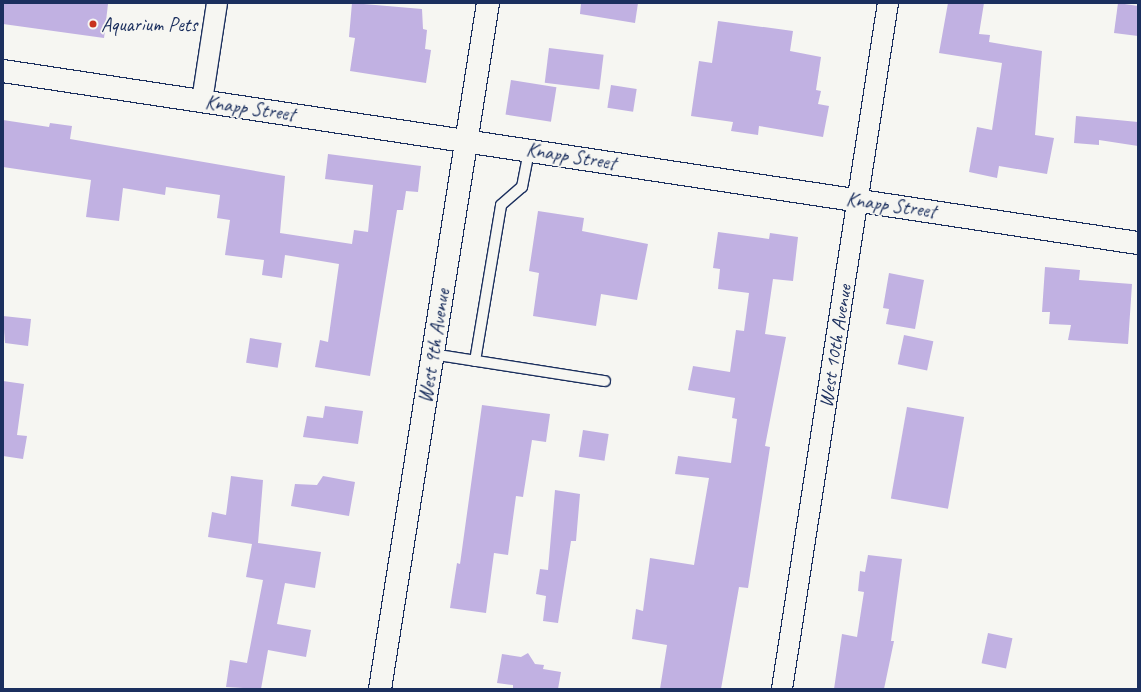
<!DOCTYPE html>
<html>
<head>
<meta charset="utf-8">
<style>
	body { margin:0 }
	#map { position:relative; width:1141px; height:692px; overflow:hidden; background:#f6f6f2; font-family:Caveat,sans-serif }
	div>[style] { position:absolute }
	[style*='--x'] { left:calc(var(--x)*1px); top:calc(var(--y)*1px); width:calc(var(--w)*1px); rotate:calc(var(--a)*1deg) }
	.building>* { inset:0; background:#c1b1e2; transform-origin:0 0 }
	.roads { filter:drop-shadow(1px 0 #1b2f5e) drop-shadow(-1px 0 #1b2f5e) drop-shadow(0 1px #1b2f5e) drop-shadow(0 -1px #1b2f5e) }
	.service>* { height:10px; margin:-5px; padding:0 5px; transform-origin:5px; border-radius:5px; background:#f6f6f2 }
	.minor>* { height:20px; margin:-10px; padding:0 10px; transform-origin:10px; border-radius:10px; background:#f6f6f2 }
	.tertiary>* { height:22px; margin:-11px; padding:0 11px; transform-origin:11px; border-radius:11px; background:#f6f6f2 }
	.secondary>* { height:22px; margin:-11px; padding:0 11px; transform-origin:11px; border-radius:11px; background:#f6f6f2 }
	.dots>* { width:11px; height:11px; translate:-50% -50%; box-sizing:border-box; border:2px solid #f6f6f2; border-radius:50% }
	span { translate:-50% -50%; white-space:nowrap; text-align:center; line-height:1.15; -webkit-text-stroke:3.5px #f6f6f2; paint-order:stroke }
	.poi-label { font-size:20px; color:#1b2f5e }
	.left { translate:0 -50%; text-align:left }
	.street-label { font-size:20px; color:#1b2f5e }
	.frame { position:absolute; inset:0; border:4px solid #1b2f5e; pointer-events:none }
</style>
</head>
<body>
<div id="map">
	<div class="building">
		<i style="clip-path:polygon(3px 3px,108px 4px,104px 38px,3px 24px)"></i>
		<i style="clip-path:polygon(352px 3px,422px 9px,423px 29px,427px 30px,425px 49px,431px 50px,426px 83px,350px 71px,355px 38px,349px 37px)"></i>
		<i style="clip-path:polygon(581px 3px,638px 3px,635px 23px,580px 14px)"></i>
		<i style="clip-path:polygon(948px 3px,984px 3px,979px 34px,990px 35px,989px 42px,1042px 51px,1035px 135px,1054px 138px,1047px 174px,999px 166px,997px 178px,969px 172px,977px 127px,992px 130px,1002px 63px,939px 53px)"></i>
		<i style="clip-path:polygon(1118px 3px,1138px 6px,1138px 36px,1114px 33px)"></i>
		<i style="clip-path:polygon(718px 21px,793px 31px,790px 51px,821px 57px,816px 90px,821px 91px,818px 104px,829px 106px,823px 137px,759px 126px,758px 135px,731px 131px,733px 122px,691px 116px,699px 61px,712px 63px)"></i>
		<i style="left:549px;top:48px;width:55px;height:35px;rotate:7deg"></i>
		<i style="left:511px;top:80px;width:46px;height:35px;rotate:9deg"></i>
		<i style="left:611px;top:85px;width:26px;height:23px;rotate:9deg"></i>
		<i style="clip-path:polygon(1076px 116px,1138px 122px,1138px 146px,1099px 140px,1099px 145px,1074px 143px)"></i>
		<i style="clip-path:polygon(3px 120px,49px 127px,50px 123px,72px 126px,70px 139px,285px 176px,280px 233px,352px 244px,354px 230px,368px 232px,373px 185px,325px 179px,328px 154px,421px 166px,418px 192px,406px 191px,403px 210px,397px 210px,370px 376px,315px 367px,320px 340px,328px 342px,339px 264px,285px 255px,282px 278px,262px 275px,264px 260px,225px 255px,230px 220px,217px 218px,220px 195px,166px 187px,165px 195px,123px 188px,119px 221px,86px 217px,91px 180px,3px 167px)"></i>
		<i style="clip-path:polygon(538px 211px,584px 218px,582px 231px,648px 244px,637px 300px,601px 294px,596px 326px,533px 316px,539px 273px,529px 271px)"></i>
		<i style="clip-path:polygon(718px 232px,769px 239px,770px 233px,798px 237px,793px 281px,773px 279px,765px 334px,786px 337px,765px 446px,770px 447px,748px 588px,739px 587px,721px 689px,660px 689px,667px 645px,632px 639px,636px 609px,643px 611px,650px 558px,694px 565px,709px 478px,675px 474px,678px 456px,731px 463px,737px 419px,732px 418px,735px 398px,688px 390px,693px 366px,730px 372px,736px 330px,744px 331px,749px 293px,718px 289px,720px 269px,713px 268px)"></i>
		<i style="clip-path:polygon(1045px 267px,1080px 270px,1079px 280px,1132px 284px,1128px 344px,1068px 340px,1071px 325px,1049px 324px,1050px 312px,1042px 312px)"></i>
		<i style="clip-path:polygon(889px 273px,924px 280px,915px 329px,886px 324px,889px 309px,883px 308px)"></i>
		<i style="clip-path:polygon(3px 316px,31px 319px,28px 346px,5px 343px)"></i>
		<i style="left:904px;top:335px;width:30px;height:30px;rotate:12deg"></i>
		<i style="left:250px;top:338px;width:32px;height:25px;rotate:9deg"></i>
		<i style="clip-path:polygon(3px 381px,24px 384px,17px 435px,27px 436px,23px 459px,3px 456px)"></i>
		<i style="clip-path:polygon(482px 405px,550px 414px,546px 442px,532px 440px,523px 497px,516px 496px,508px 555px,494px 553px,486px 613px,450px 608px,457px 563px,460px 564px)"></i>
		<i style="clip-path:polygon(325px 406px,363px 411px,358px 444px,303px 437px,307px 416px,323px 418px)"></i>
		<i style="left:907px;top:407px;width:58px;height:93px;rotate:10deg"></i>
		<i style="left:583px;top:430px;width:26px;height:27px;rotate:9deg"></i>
		<i style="clip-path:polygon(231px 476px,263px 480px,258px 543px,321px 552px,315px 588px,285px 583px,277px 624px,311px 630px,306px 657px,268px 650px,261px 689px,226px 687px,230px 660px,247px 663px,263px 580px,246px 577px,252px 544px,208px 537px,212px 512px,226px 515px)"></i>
		<i style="clip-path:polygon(323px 476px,355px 482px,349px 516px,291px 506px,295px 484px,317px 485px)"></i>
		<i style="clip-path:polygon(555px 490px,580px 494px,576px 541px,571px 541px,558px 623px,543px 621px,546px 596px,536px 594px,540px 569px,548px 570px)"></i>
		<i style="clip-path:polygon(868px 555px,902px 559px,891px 641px,894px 641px,884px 689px,834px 689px,842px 634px,857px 637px,864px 592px,858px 591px,860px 571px,865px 572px)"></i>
		<i style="left:988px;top:633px;width:25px;height:31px;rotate:12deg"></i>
		<i style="clip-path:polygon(528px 653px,535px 664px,544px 665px,543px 669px,561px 672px,558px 689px,513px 689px,513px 685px,497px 683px,502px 654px,521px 657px)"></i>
	</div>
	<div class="roads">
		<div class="service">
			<i style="--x:432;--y:354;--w:175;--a:8.9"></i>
			<i style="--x:475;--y:361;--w:158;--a:-80.5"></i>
			<i style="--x:501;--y:205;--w:28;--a:-41"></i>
			<i style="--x:522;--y:187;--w:38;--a:-79"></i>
		</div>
		<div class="minor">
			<i style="--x:202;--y:101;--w:99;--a:-81.3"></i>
			<i style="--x:782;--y:689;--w:694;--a:-81.22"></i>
		</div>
		<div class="tertiary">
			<i style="--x:3;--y:71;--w:1148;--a:8.62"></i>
		</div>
		<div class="secondary">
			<i style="--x:380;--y:689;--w:694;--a:-81.05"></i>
		</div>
	</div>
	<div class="dots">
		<i style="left:93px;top:24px;background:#c8321e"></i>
	</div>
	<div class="poi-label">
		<span class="left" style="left:101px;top:24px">Aquarium Pets</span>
	</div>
	<div class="street-label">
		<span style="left:250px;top:108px;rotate:8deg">Knapp Street</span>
		<span style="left:571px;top:156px;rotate:9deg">Knapp Street</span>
		<span style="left:891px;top:205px;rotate:8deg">Knapp Street</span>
		<span style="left:434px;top:346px;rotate:-81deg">West 9th Avenue</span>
		<span style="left:835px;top:346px;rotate:-81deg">West 10th Avenue</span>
	</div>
	<div class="frame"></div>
</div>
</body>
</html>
